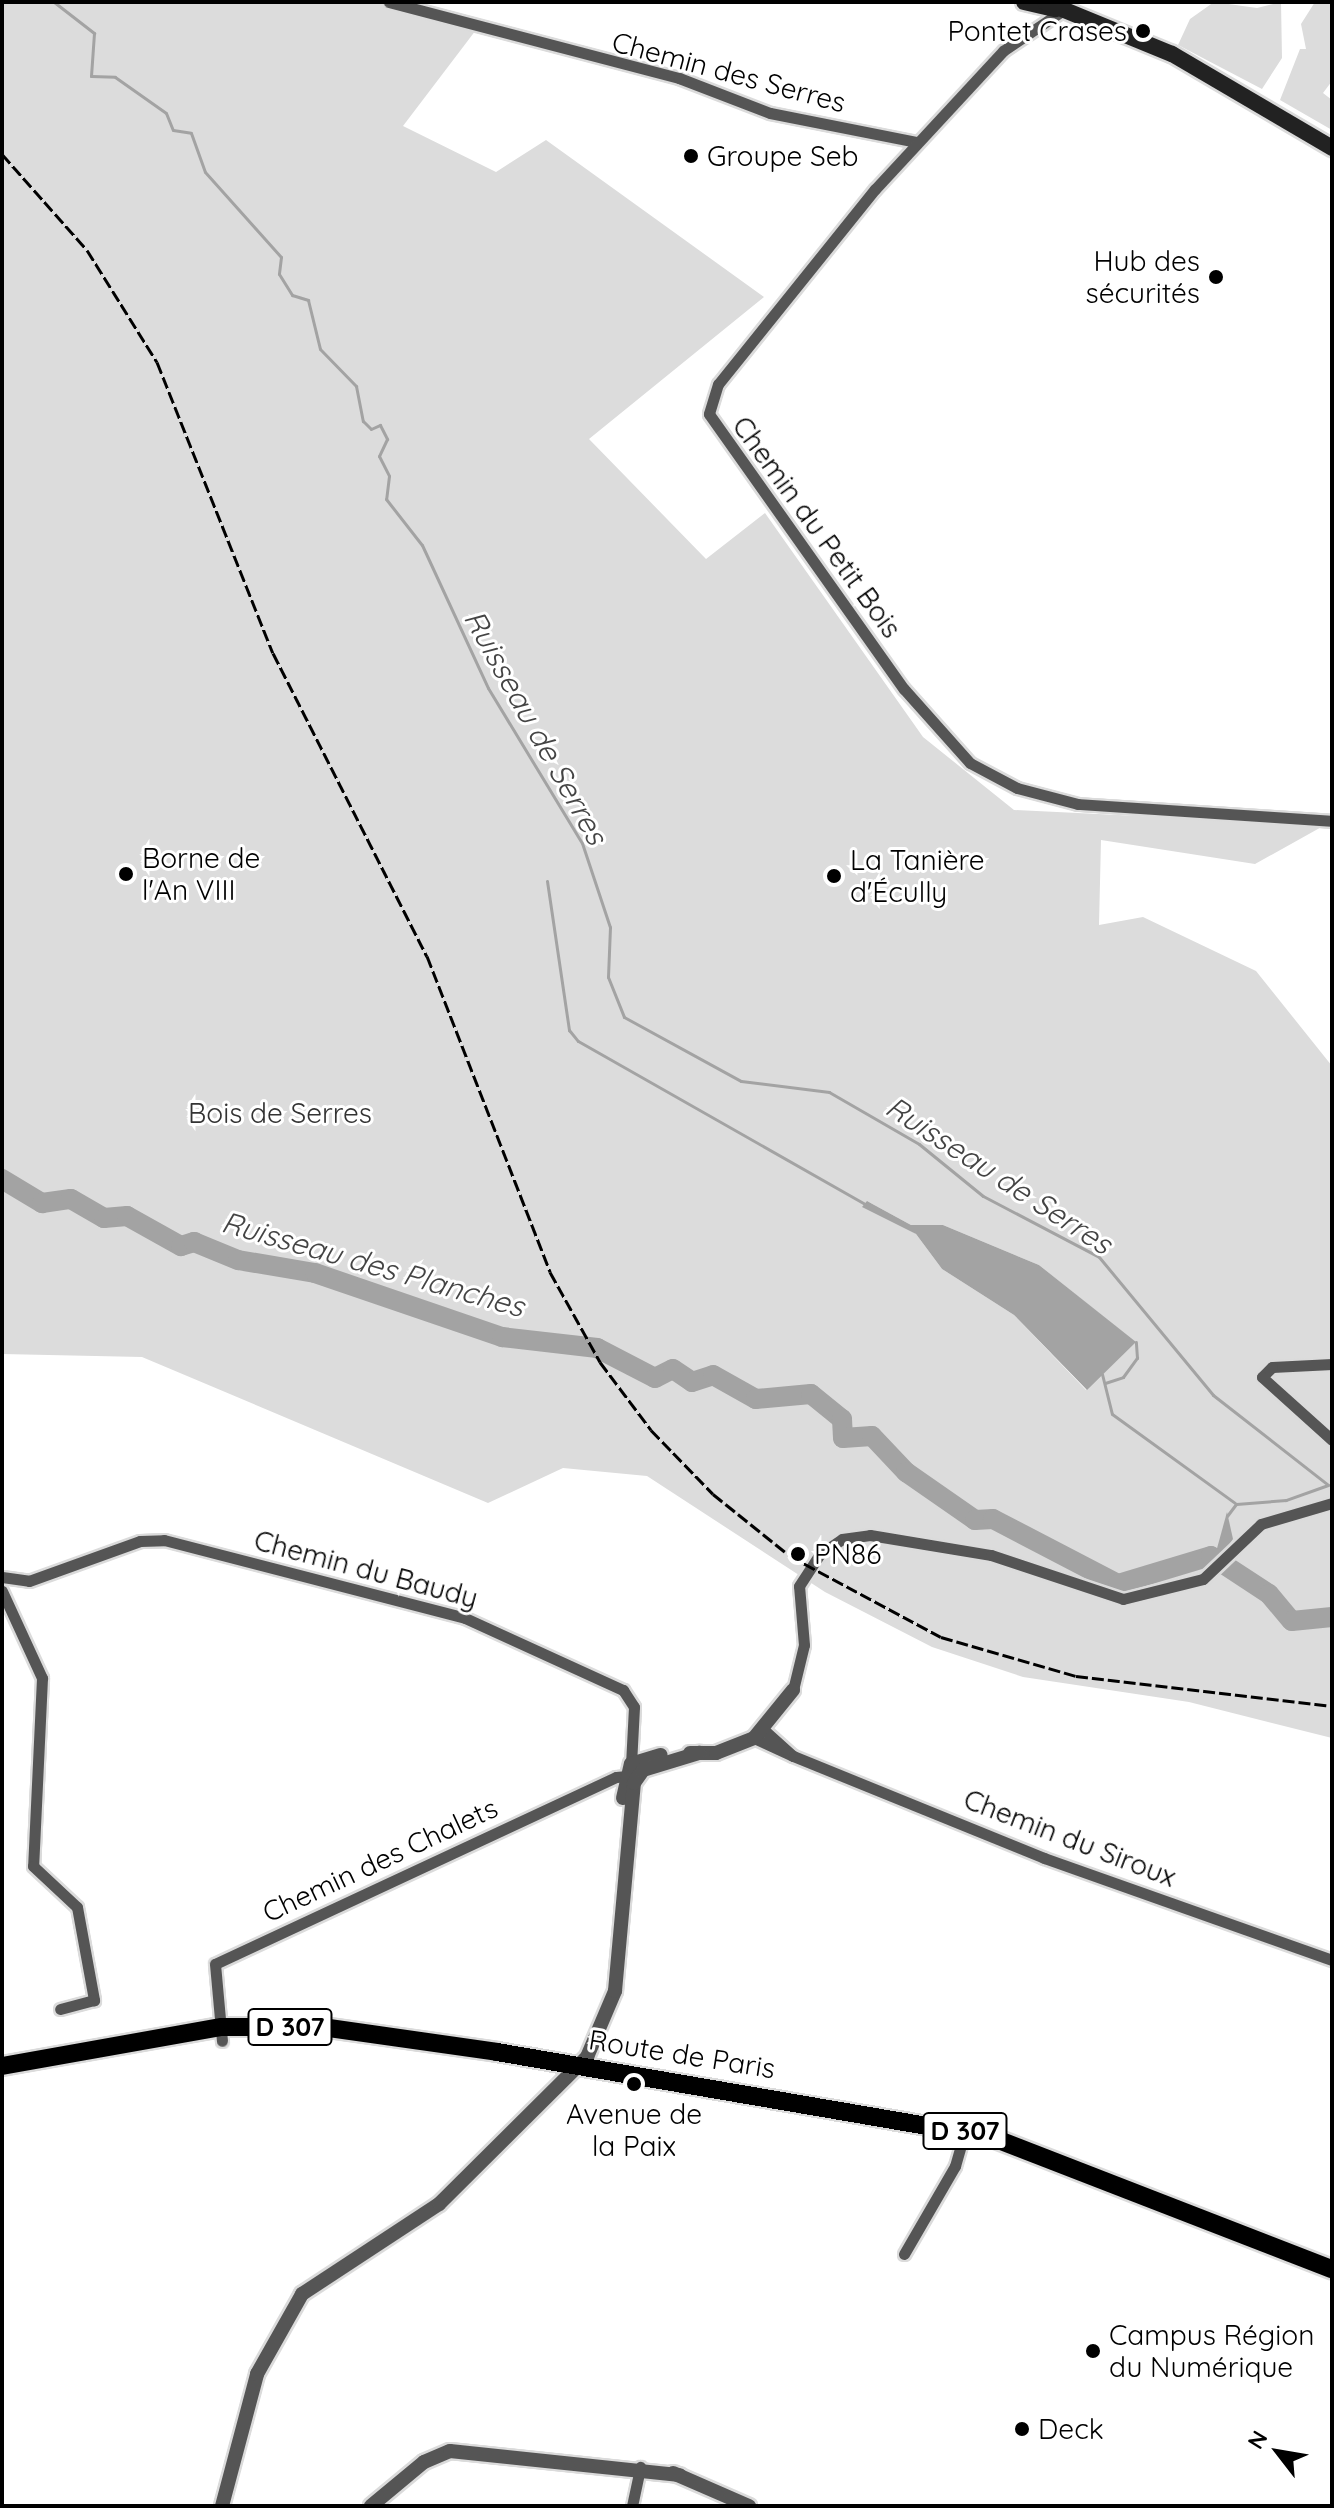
<!DOCTYPE html>
<html>
<head>
<meta charset="utf-8">
<style>
	body { margin:0 }
	#map { position:relative; width:1334px; height:2508px; overflow:hidden; background:#fff; font-family:Quicksand,sans-serif }
	div>[style] { position:absolute }
	[style*='--x'] { left:calc(var(--x)*1px); top:calc(var(--y)*1px); width:calc(var(--w)*1px); rotate:calc(var(--a)*1deg) }
	.green>* { inset:0; background:#dcdcdc }
	.water>* { inset:0; background:#a3a3a3 }
	.stream>* { height:3px; margin:-1.5px; padding:0 1.5px; transform-origin:1.5px; border-radius:1.5px; background:#a3a3a3 }
	.river>* { height:20px; margin:-10px; padding:0 10px; transform-origin:10px; border-radius:10px; background:#a3a3a3 }
	.roads { filter:drop-shadow(2px 0 #dbdbdb) drop-shadow(-2px 0 #dbdbdb) drop-shadow(0 2px #dbdbdb) drop-shadow(0 -2px #dbdbdb) }
	.minor>* { height:11px; margin:-5.5px; padding:0 5.5px; transform-origin:5.5px; border-radius:5.5px; background:#555 }
	.tertiary>* { height:14px; margin:-7px; padding:0 7px; transform-origin:7px; border-radius:7px; background:#555 }
	.secondary>* { height:16px; margin:-8px; padding:0 8px; transform-origin:8px; border-radius:8px; background:#222 }
	.primary>* { height:18px; margin:-9px; padding:0 9px; transform-origin:9px; border-radius:9px; background:#000 }
	.rail>* { height:3px; margin-top:-1.5px; transform-origin:0; background:repeating-linear-gradient(90deg,#000 0 12px,transparent 0 16px) }
	.dots>* { width:22px; height:22px; translate:-50% -50%; box-sizing:border-box; border:4px solid #fff; border-radius:50% }
	span { translate:-50% -50%; white-space:nowrap; text-align:center; line-height:1.15; -webkit-text-stroke:6px #fff; paint-order:stroke }
	.shield-label span { padding:2px 6px; background:#fff; border:2px solid; border-radius:6px; -webkit-text-stroke-width:0 }
	.shield-label { font-size:26px; color:#000; font-weight:700 }
	.poi-label { font-size:28px; color:#000 }
	.right { translate:-100% -50%; text-align:right }
	.left { translate:0 -50%; text-align:left }
	.street-label { font-size:28px; color:#000 }
	.park-label { font-size:28px; color:#333 }
	.water-label { font-size:30px; color:#444; font-style:italic }
	.frame { position:absolute; inset:0; border:4px solid #000; pointer-events:none }
	.north { position:absolute; left:1238px; top:2412px; width:80px; height:80px; -webkit-text-stroke:6px #fff; paint-order:stroke; rotate:301deg; font-size:22px; font-weight:700; line-height:32px; text-align:center; color:#000 }
	.north::after { content:''; display:block; margin:auto; width:28px; height:36px; background:#000; clip-path:polygon(50% 0,100% 100%,50% 72%,0 100%) }
</style>
</head>
<body>
<div id="map">
	<div class="green">
		<i style="clip-path:polygon(evenodd,2px 2px,389px 2px,479px 26px,403px 126px,496px 172px,546px 140px,764px 297px,589px 439px,706px 559px,765px 513px,923px 737px,1014px 810px,1325px 825px,1255px 864px,1101px 840px,1099px 925px,1143px 917px,1256px 971px,1332px 1066px,1332px 1738px,1189px 1702px,1023px 1677px,932px 1647px,825px 1592px,647px 1476px,563px 1468px,488px 1503px,142px 1357px,2px 1354px,2px 2px,867px 1201px,911px 1225px,943px 1225px,1039px 1265px,1135px 1342px,1086px 1390px,1014px 1315px,942px 1269px,916px 1234px,867px 1201px)"></i>
		<i style="clip-path:polygon(1214px 2px,1257px 8px,1281px 2px,1282px 58px,1262px 89px,1178px 45px,1190px 19px)"></i>
		<i style="clip-path:polygon(1315px 2px,1332px 2px,1332px 81px,1323px 93px,1332px 100px,1332px 130px,1280px 100px,1300px 49px,1306px 49px,1301px 24px)"></i>
	</div>
	<div class="water">
		<i style="clip-path:polygon(867px 1201px,911px 1225px,943px 1225px,1039px 1265px,1136px 1342px,1087px 1390px,1014px 1315px,942px 1269px,916px 1234px,862px 1207px)"></i>
		<i style="clip-path:polygon(1227px 1512px,1233px 1539px,1223px 1554px,1216px 1552px)"></i>
	</div>
	<div class="stream">
		<i style="--x:54;--y:2;--w:51;--a:37.8"></i>
		<i style="--x:94;--y:33;--w:43;--a:94"></i>
		<i style="--x:91;--y:76;--w:24;--a:2"></i>
		<i style="--x:115;--y:77;--w:62;--a:35.2"></i>
		<i style="--x:166;--y:113;--w:18;--a:68"></i>
		<i style="--x:173;--y:130;--w:18;--a:9"></i>
		<i style="--x:191;--y:133;--w:41;--a:70.3"></i>
		<i style="--x:205;--y:172;--w:114;--a:48.2"></i>
		<i style="--x:281;--y:257;--w:17;--a:97"></i>
		<i style="--x:279;--y:274;--w:25;--a:58"></i>
		<i style="--x:292;--y:295;--w:17;--a:17"></i>
		<i style="--x:308;--y:300;--w:50;--a:76.2"></i>
		<i style="--x:320;--y:349;--w:52;--a:45.8"></i>
		<i style="--x:356;--y:386;--w:36;--a:79"></i>
		<i style="--x:363;--y:421;--w:11;--a:45"></i>
		<i style="--x:371;--y:429;--w:10;--a:-24"></i>
		<i style="--x:380;--y:425;--w:16;--a:63"></i>
		<i style="--x:387;--y:439;--w:19;--a:115"></i>
		<i style="--x:379;--y:456;--w:22;--a:63"></i>
		<i style="--x:389;--y:476;--w:23;--a:97"></i>
		<i style="--x:386;--y:499;--w:58;--a:52"></i>
		<i style="--x:422;--y:545;--w:157;--a:65.2"></i>
		<i style="--x:488;--y:688;--w:181;--a:58.8"></i>
		<i style="--x:582;--y:843;--w:89;--a:71.6"></i>
		<i style="--x:610;--y:927;--w:50;--a:92.3"></i>
		<i style="--x:608;--y:977;--w:43;--a:68.2"></i>
		<i style="--x:624;--y:1017;--w:133;--a:28.7"></i>
		<i style="--x:741;--y:1081;--w:89;--a:7.1"></i>
		<i style="--x:829;--y:1092;--w:104;--a:30"></i>
		<i style="--x:919;--y:1144;--w:82;--a:39.1"></i>
		<i style="--x:983;--y:1196;--w:131;--a:27.7"></i>
		<i style="--x:1099;--y:1257;--w:179;--a:50.4"></i>
		<i style="--x:1213;--y:1395;--w:146;--a:38"></i>
		<i style="--x:1328;--y:1485;--w:45;--a:160.3"></i>
		<i style="--x:1286;--y:1500;--w:50;--a:175.4"></i>
		<i style="--x:1236;--y:1504;--w:15;--a:127"></i>
		<i style="--x:547;--y:881;--w:151;--a:81.6"></i>
		<i style="--x:569;--y:1030;--w:14;--a:51"></i>
		<i style="--x:578;--y:1041;--w:330;--a:29.6"></i>
		<i style="--x:1102;--y:1374;--w:41;--a:76"></i>
		<i style="--x:1112;--y:1414;--w:152;--a:35.9"></i>
		<i style="--x:1105;--y:1383;--w:19;--a:-18"></i>
		<i style="--x:1123;--y:1377;--w:24;--a:-54"></i>
		<i style="--x:1137;--y:1358;--w:16;--a:-94"></i>
	</div>
	<div class="river">
		<i style="--x:2;--y:1179;--w:47;--a:31"></i>
		<i style="--x:42;--y:1203;--w:29;--a:-8"></i>
		<i style="--x:71;--y:1199;--w:38;--a:30"></i>
		<i style="--x:104;--y:1218;--w:23;--a:-5"></i>
		<i style="--x:127;--y:1216;--w:62;--a:29.1"></i>
		<i style="--x:181;--y:1246;--w:14;--a:-17"></i>
		<i style="--x:194;--y:1242;--w:48;--a:22.2"></i>
		<i style="--x:238;--y:1260;--w:78;--a:9.6"></i>
		<i style="--x:315;--y:1273;--w:198;--a:18.9"></i>
		<i style="--x:502;--y:1337;--w:96;--a:6.6"></i>
		<i style="--x:597;--y:1348;--w:65;--a:27.3"></i>
		<i style="--x:655;--y:1378;--w:20;--a:-27"></i>
		<i style="--x:673;--y:1369;--w:23;--a:34"></i>
		<i style="--x:692;--y:1382;--w:22;--a:-18"></i>
		<i style="--x:713;--y:1375;--w:49;--a:29.2"></i>
		<i style="--x:756;--y:1399;--w:55;--a:-5.2"></i>
		<i style="--x:811;--y:1394;--w:40;--a:39"></i>
		<i style="--x:842;--y:1419;--w:19;--a:87"></i>
		<i style="--x:843;--y:1438;--w:29;--a:-4"></i>
		<i style="--x:872;--y:1436;--w:50;--a:46.6"></i>
		<i style="--x:906;--y:1472;--w:84;--a:34.8"></i>
		<i style="--x:975;--y:1520;--w:18;--a:-3"></i>
		<i style="--x:993;--y:1519;--w:141;--a:27.5"></i>
		<i style="--x:1118;--y:1584;--w:97;--a:-16.8"></i>
		<i style="--x:1211;--y:1556;--w:69;--a:33.2"></i>
		<i style="--x:1269;--y:1594;--w:35;--a:50"></i>
		<i style="--x:1292;--y:1621;--w:40;--a:-5.7"></i>
	</div>
	<div class="roads">
		<div class="minor">
			<i style="--x:389;--y:2;--w:300;--a:14.7"></i>
			<i style="--x:679;--y:78;--w:97;--a:21"></i>
			<i style="--x:770;--y:113;--w:150;--a:11.2"></i>
			<i style="--x:1062;--y:11;--w:71;--a:145.9"></i>
			<i style="--x:1003;--y:51;--w:188;--a:132.8"></i>
			<i style="--x:875;--y:189;--w:250;--a:128.8"></i>
			<i style="--x:718;--y:384;--w:31;--a:107"></i>
			<i style="--x:709;--y:414;--w:337;--a:54.7"></i>
			<i style="--x:904;--y:689;--w:99;--a:48.3"></i>
			<i style="--x:970;--y:763;--w:53;--a:28"></i>
			<i style="--x:1017;--y:788;--w:63;--a:14.7"></i>
			<i style="--x:1078;--y:804;--w:255;--a:3.8"></i>
			<i style="--x:1332;--y:1364;--w:60;--a:177.1"></i>
			<i style="--x:1272;--y:1367;--w:14;--a:135"></i>
			<i style="--x:1262;--y:1377;--w:94;--a:42"></i>
			<i style="--x:2;--y:1577;--w:27;--a:8"></i>
			<i style="--x:29;--y:1581;--w:118;--a:-19.8"></i>
			<i style="--x:140;--y:1541;--w:24;--a:-2"></i>
			<i style="--x:164;--y:1540;--w:311;--a:14.5"></i>
			<i style="--x:465;--y:1618;--w:174;--a:24.5"></i>
			<i style="--x:623;--y:1690;--w:20;--a:57"></i>
			<i style="--x:634;--y:1707;--w:57;--a:93"></i>
			<i style="--x:631;--y:1764;--w:13;--a:58"></i>
			<i style="--x:638;--y:1775;--w:22;--a:175"></i>
			<i style="--x:616;--y:1777;--w:442;--a:155"></i>
			<i style="--x:215;--y:1964;--w:77;--a:84.8"></i>
			<i style="--x:2;--y:1591;--w:96;--a:65.3"></i>
			<i style="--x:42;--y:1678;--w:188;--a:92.7"></i>
			<i style="--x:33;--y:1866;--w:60;--a:43"></i>
			<i style="--x:77;--y:1907;--w:95;--a:79.6"></i>
			<i style="--x:94;--y:2000;--w:35;--a:165"></i>
			<i style="--x:793;--y:1690;--w:46;--a:-76.3"></i>
			<i style="--x:804;--y:1645;--w:59;--a:-94.8"></i>
			<i style="--x:799;--y:1586;--w:38;--a:-57"></i>
			<i style="--x:820;--y:1554;--w:27;--a:-34"></i>
			<i style="--x:842;--y:1539;--w:28;--a:-8"></i>
			<i style="--x:870;--y:1535;--w:123;--a:9.4"></i>
			<i style="--x:991;--y:1555;--w:139;--a:18.4"></i>
			<i style="--x:1123;--y:1599;--w:82;--a:-14"></i>
			<i style="--x:1203;--y:1579;--w:80;--a:-43.5"></i>
			<i style="--x:1261;--y:1524;--w:74;--a:-16.5"></i>
			<i style="--x:754;--y:1738;--w:43;--a:24.8"></i>
			<i style="--x:793;--y:1756;--w:40;--a:-138"></i>
			<i style="--x:793;--y:1756;--w:271;--a:22.1"></i>
			<i style="--x:1044;--y:1858;--w:306;--a:19.5"></i>
			<i style="--x:904;--y:2254;--w:102;--a:-59.9"></i>
			<i style="--x:955;--y:2166;--w:36;--a:-74"></i>
			<i style="--x:632;--y:2506;--w:40;--a:-78"></i>
		</div>
		<div class="tertiary">
			<i style="--x:690;--y:1753;--w:26;--a:0"></i>
			<i style="--x:716;--y:1753;--w:41;--a:-21.5"></i>
			<i style="--x:754;--y:1738;--w:62;--a:-50.9"></i>
			<i style="--x:623;--y:1798;--w:35;--a:-77"></i>
			<i style="--x:631;--y:1764;--w:31;--a:-17"></i>
			<i style="--x:673;--y:2473;--w:83;--a:23.5"></i>
			<i style="--x:222;--y:2506;--w:137;--a:-75.1"></i>
			<i style="--x:257;--y:2374;--w:92;--a:-60.6"></i>
			<i style="--x:302;--y:2294;--w:164;--a:-33.3"></i>
			<i style="--x:439;--y:2204;--w:209;--a:-44.8"></i>
			<i style="--x:587;--y:2057;--w:72;--a:-67"></i>
			<i style="--x:615;--y:1991;--w:209;--a:-84.8"></i>
			<i style="--x:634;--y:1783;--w:16;--a:-55"></i>
			<i style="--x:643;--y:1770;--w:59;--a:-16.9"></i>
			<i style="--x:371;--y:2506;--w:69;--a:-39.7"></i>
			<i style="--x:424;--y:2462;--w:28;--a:-23"></i>
			<i style="--x:450;--y:2451;--w:231;--a:6"></i>
		</div>
		<div class="secondary">
			<i style="--x:1024;--y:2;--w:32;--a:13"></i>
			<i style="--x:1045;--y:2;--w:137;--a:22.3"></i>
			<i style="--x:1172;--y:54;--w:186;--a:30.4"></i>
		</div>
		<div class="primary">
			<i style="--x:2;--y:2066;--w:223;--a:-10.1"></i>
			<i style="--x:222;--y:2027;--w:100;--a:0"></i>
			<i style="--x:322;--y:2027;--w:177;--a:8.1"></i>
			<i style="--x:497;--y:2052;--w:501;--a:9.76"></i>
			<i style="--x:991;--y:2137;--w:366;--a:21.2"></i>
		</div>
	</div>
	<div class="rail">
		<i style="--x:2;--y:154;--w:128;--a:48.5"></i>
		<i style="--x:87;--y:250;--w:132;--a:58"></i>
		<i style="--x:157;--y:362;--w:313;--a:68.3"></i>
		<i style="--x:273;--y:653;--w:340;--a:63.1"></i>
		<i style="--x:427;--y:956;--w:339;--a:68.7"></i>
		<i style="--x:550;--y:1272;--w:103;--a:60.9"></i>
		<i style="--x:600;--y:1362;--w:85;--a:53.1"></i>
		<i style="--x:651;--y:1430;--w:89;--a:45.9"></i>
		<i style="--x:713;--y:1494;--w:99;--a:38.8"></i>
		<i style="--x:790;--y:1556;--w:171;--a:28.2"></i>
		<i style="--x:941;--y:1637;--w:141;--a:16.1"></i>
		<i style="--x:1076;--y:1676;--w:258;--a:6.7"></i>
	</div>
	<div class="dots">
		<i style="left:1143px;top:31px;background:#000"></i>
		<i style="left:691px;top:156px;background:#000"></i>
		<i style="left:1216px;top:277px;background:#000"></i>
		<i style="left:126px;top:874px;background:#000"></i>
		<i style="left:834px;top:876px;background:#000"></i>
		<i style="left:798px;top:1554px;background:#000"></i>
		<i style="left:634px;top:2084px;background:#000"></i>
		<i style="left:1093px;top:2351px;background:#000"></i>
		<i style="left:1022px;top:2429px;background:#000"></i>
	</div>
	<div class="shield-label">
		<span style="left:290px;top:2027px">D 307</span>
		<span style="left:965px;top:2131px">D 307</span>
	</div>
	<div class="poi-label">
		<span class="right" style="left:1127px;top:31px">Pontet Crases</span>
		<span class="left" style="left:707px;top:156px">Groupe Seb</span>
		<span class="right" style="left:1200px;top:277px">Hub des<br>sécurités</span>
		<span class="left" style="left:142px;top:874px">Borne de<br>l'An VIII</span>
		<span class="left" style="left:850px;top:876px">La Tanière<br>d'Écully</span>
		<span class="left" style="left:814px;top:1554px">PN86</span>
		<span style="left:634px;top:2130px">Avenue de<br>la Paix</span>
		<span class="left" style="left:1109px;top:2351px">Campus Région<br>du Numérique</span>
		<span class="left" style="left:1038px;top:2429px">Deck</span>
	</div>
	<div class="street-label">
		<span style="left:729px;top:72px;rotate:15deg">Chemin des Serres</span>
		<span style="left:817px;top:527px;rotate:54deg">Chemin du Petit Bois</span>
		<span style="left:366px;top:1569px;rotate:15deg">Chemin du Baudy</span>
		<span style="left:1070px;top:1838px;rotate:21deg">Chemin du Siroux</span>
		<span style="left:380px;top:1860px;rotate:-25deg">Chemin des Chalets</span>
		<span style="left:682px;top:2054px;rotate:9deg">Route de Paris</span>
	</div>
	<div class="park-label">
		<span style="left:280px;top:1113px">Bois de Serres</span>
	</div>
	<div class="water-label">
		<span style="left:536px;top:727px;rotate:61deg">Ruisseau de Serres</span>
		<span style="left:999px;top:1175px;rotate:33deg">Ruisseau de Serres</span>
		<span style="left:373px;top:1264px;rotate:16deg">Ruisseau des Planches</span>
	</div>
	<div class="frame"></div>
	<div class="north">N</div>
</div>
</body>
</html>
